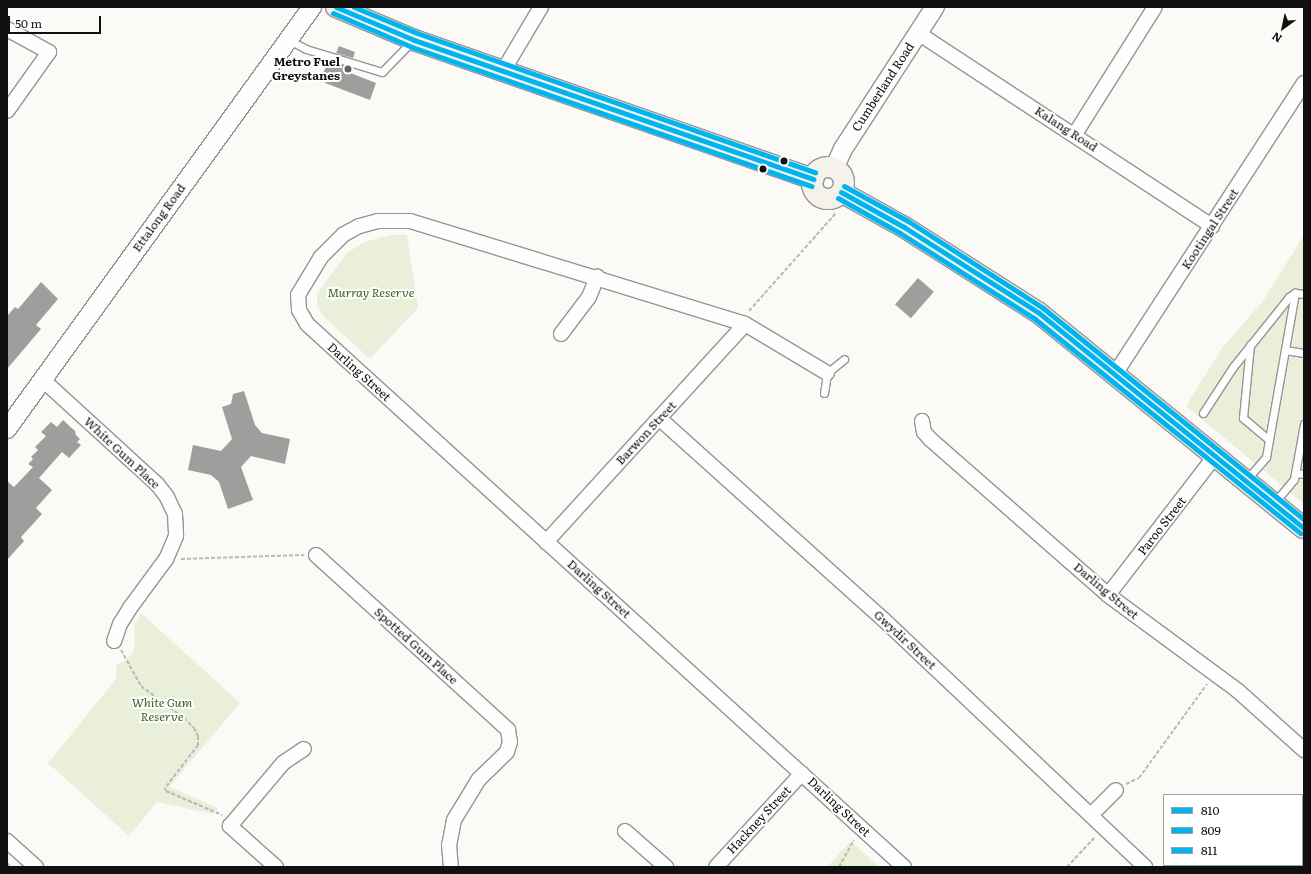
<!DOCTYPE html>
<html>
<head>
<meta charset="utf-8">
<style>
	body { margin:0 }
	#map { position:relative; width:1311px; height:874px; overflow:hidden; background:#fcfaf7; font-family:Literata,serif }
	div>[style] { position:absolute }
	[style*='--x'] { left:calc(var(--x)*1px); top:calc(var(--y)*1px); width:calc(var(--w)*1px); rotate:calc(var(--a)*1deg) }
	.green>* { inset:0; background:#e9efd9 }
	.building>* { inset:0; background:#a09e9c; transform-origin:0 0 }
	.path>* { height:2px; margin-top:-1px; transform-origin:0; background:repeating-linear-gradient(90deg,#b9b9b8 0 4px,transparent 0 6px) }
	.roads { filter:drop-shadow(1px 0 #969594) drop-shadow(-1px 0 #969594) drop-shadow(0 1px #969594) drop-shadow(0 -1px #969594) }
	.service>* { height:7px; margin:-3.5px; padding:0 3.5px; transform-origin:3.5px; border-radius:3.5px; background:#fffefe }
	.minor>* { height:14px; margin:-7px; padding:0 7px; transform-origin:7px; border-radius:7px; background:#fffefe }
	.tertiary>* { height:18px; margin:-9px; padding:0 9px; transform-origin:9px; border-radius:9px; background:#fffefe }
	.secondary>* { height:20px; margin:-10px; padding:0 10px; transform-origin:10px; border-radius:10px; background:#f5f2ec }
	.secondary>.ring { margin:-10px; padding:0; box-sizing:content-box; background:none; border:20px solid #f5f2ec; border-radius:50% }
	.bus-1>* { height:5px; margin:-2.5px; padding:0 2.5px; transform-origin:2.5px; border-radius:2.5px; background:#00b5ef }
	.bus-2>* { height:5px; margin:-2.5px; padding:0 2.5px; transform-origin:2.5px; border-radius:2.5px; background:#00b5ef }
	.bus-3>* { height:5px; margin:-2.5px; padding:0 2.5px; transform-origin:2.5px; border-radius:2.5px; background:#00b5ef }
	.dots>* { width:11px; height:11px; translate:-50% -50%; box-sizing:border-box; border:2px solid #fff; border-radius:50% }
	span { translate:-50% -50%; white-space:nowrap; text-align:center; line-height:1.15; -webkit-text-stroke:4px #fff; paint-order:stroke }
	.poi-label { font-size:12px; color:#101010; font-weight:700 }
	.right { translate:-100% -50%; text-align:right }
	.street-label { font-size:12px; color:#101010 }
	.park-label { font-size:12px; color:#3b6226; font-style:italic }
	.frame { position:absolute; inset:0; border:8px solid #101010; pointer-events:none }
	.legend { position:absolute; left:1163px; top:794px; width:140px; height:72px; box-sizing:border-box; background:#fff; border:1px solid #9f9f9f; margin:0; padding:5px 7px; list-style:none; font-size:12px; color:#101010 }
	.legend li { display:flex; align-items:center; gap:8px; height:20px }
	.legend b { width:20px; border:1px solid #9f9f9f }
	.north { position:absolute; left:1263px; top:8px; width:40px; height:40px; -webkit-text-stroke:3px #fff; paint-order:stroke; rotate:213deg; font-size:11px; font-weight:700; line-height:16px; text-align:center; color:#101010 }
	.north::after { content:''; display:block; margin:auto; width:14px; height:18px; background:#101010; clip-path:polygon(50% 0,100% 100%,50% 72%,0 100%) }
	.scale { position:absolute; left:8px; top:16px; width:93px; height:18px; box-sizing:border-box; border:2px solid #101010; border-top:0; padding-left:5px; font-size:12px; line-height:14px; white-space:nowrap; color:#101010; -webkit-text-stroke:3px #fff; paint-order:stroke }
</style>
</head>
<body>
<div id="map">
	<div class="green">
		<i style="clip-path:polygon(390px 235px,407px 235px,418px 308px,370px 359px,322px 315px,317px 305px,317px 294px,347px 253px,364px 242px)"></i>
		<i style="clip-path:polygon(1304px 235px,1304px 504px,1186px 406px,1222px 348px,1263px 301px)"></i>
		<i style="clip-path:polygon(141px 613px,240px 703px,169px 787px,218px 808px,214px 814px,157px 802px,129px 836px,48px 763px,116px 679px,117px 664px,125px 661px,133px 653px,135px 644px,134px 626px)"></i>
		<i style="clip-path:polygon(851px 841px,879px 867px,827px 867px)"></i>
	</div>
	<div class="building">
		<i style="clip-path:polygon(339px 46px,355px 52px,353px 58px,336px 53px)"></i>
		<i style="clip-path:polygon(333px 62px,350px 67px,348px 72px,376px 83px,370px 100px,325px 83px,327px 78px,322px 76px,327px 64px,331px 66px)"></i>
		<i style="left:918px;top:278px;width:21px;height:35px;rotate:41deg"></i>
		<i style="clip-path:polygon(41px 282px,58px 299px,36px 325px,41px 329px,7px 369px,7px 316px,15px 307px,18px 309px)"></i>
		<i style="clip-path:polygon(244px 391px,255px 425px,262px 433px,290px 439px,285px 464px,251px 456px,241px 467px,253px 500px,228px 509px,219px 482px,211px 475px,188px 470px,193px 445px,221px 451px,232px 439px,222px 407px,231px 404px,233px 394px)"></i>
		<i style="clip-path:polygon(63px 420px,76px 432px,75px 434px,80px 439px,77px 442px,81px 445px,69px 458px,62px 452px,39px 478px,52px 490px,36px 508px,42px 514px,21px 537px,24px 541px,7px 560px,7px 481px,14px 487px,33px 467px,28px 464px,33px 459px,31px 457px,38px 450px,35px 447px,46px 436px,41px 432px,51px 422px,57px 427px)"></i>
	</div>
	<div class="path">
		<i style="--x:749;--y:311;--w:131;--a:-48.4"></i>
		<i style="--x:181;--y:559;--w:123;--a:-1.9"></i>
		<i style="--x:121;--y:650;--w:41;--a:60.9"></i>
		<i style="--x:141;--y:686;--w:54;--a:36.7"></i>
		<i style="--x:184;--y:718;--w:14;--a:45"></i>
		<i style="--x:194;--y:728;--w:9;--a:63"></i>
		<i style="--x:198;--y:736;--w:9;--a:90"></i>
		<i style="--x:198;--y:745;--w:54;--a:127.5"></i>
		<i style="--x:165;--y:788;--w:3;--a:72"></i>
		<i style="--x:166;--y:791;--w:61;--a:23.2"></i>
		<i style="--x:1126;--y:784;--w:14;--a:-25"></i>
		<i style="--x:1139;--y:778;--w:116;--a:-54.1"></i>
		<i style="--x:7;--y:863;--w:6;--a:45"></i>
		<i style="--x:839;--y:867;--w:31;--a:-61"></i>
		<i style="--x:1067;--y:867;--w:41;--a:-47"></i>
	</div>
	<div class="roads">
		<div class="service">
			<i style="--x:289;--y:40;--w:19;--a:28"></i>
			<i style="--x:306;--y:49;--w:79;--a:16.8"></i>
			<i style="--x:382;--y:72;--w:43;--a:-45.9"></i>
			<i style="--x:1250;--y:345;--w:73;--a:95.5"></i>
			<i style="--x:1243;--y:418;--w:34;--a:40"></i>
			<i style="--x:1285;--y:350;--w:19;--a:9"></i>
			<i style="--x:824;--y:393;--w:20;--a:-81"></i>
			<i style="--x:827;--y:373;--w:22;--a:-39"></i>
			<i style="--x:1203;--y:413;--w:55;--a:-56.9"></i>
			<i style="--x:1233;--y:367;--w:90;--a:-51.3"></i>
			<i style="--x:1289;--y:297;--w:7;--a:-34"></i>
			<i style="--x:1295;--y:293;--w:9;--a:6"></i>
			<i style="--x:1295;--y:473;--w:9;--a:6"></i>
			<i style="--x:1247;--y:479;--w:29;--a:-49"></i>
			<i style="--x:1266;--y:457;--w:167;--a:-80"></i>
			<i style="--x:1274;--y:503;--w:31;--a:-50"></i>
			<i style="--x:1294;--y:479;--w:56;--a:-79.7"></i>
		</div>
		<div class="minor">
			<i style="--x:7;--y:29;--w:48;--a:28.7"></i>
			<i style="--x:49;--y:52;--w:72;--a:125.4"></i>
			<i style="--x:918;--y:33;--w:352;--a:33.3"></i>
			<i style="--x:503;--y:71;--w:74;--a:-59.3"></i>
			<i style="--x:1075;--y:134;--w:150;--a:-57.8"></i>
			<i style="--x:561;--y:334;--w:46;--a:-52.9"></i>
			<i style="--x:589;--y:297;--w:22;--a:-68"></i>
			<i style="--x:827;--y:373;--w:96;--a:-149.1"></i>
			<i style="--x:745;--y:324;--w:350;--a:-162.9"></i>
			<i style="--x:410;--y:221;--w:32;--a:180"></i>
			<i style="--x:378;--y:221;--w:20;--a:165"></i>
			<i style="--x:359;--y:226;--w:18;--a:151"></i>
			<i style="--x:343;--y:235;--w:31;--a:135"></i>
			<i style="--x:321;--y:257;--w:44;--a:121.2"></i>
			<i style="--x:298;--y:295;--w:15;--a:86"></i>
			<i style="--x:299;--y:310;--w:16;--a:60"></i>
			<i style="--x:307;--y:324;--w:807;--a:42.29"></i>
			<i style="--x:1115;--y:374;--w:347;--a:-57"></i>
			<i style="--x:43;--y:380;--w:154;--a:42.4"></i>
			<i style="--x:157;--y:484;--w:16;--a:52"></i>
			<i style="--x:167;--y:497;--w:19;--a:65"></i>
			<i style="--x:175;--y:514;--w:22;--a:87"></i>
			<i style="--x:176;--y:536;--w:25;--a:113"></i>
			<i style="--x:166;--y:559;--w:61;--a:126.3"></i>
			<i style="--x:130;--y:608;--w:19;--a:122"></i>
			<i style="--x:120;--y:624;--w:18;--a:109"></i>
			<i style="--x:660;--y:419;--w:300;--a:41.9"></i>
			<i style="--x:883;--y:619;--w:361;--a:43.4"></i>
			<i style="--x:922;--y:421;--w:11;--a:80"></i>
			<i style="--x:924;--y:432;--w:9;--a:49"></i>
			<i style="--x:930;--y:439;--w:237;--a:41.2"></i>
			<i style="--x:1108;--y:595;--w:162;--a:36.4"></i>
			<i style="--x:1238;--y:691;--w:89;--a:41.8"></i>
			<i style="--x:546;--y:542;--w:295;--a:-47.6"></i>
			<i style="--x:316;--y:555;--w:260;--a:42.3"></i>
			<i style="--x:508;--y:730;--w:12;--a:81"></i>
			<i style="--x:510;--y:742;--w:10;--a:107"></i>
			<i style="--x:507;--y:752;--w:39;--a:136"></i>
			<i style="--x:479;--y:779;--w:48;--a:121.4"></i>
			<i style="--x:454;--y:820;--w:25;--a:101"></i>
			<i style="--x:449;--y:845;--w:22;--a:85"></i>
			<i style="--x:1108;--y:595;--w:175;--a:-52.4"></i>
			<i style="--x:1091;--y:815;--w:35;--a:-45"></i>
			<i style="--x:625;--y:831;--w:55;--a:41.3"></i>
			<i style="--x:7;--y:841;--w:39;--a:42"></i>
			<i style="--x:276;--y:867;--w:62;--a:-138.3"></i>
			<i style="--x:230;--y:826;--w:82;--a:-49.9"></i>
			<i style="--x:283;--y:763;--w:25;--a:-34"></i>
			<i style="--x:716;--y:867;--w:127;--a:-47.5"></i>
		</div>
		<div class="tertiary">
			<i style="--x:834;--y:169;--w:22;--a:-66"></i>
			<i style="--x:843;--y:149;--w:169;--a:-57.1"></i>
			<i style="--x:7;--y:429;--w:521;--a:-54.14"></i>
		</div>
		<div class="secondary">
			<i style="--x:336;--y:7;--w:85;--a:22.9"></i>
			<i style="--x:414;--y:40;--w:423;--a:19.2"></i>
			<i class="ring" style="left:812px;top:167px;width:12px;height:12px"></i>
			<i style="--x:841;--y:192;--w:72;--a:29.1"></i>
			<i style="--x:904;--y:227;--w:160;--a:32.5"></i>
			<i style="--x:1039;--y:313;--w:341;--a:39.1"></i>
		</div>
	</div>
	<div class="bus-1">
		<i style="--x:336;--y:7;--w:85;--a:22.9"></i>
		<i style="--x:414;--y:40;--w:423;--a:19.2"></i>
		<i style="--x:841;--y:192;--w:72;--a:29.1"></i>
		<i style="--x:904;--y:227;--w:160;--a:32.5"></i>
		<i style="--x:1039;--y:313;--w:341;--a:39.1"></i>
	</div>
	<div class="bus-2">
		<i style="--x:333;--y:13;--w:86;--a:23.3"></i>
		<i style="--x:412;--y:47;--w:423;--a:19.2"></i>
		<i style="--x:838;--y:198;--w:71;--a:29.4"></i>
		<i style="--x:900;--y:233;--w:160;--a:32.5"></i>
		<i style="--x:1035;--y:319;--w:341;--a:38.9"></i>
	</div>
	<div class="bus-3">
		<i style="--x:354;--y:7;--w:68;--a:22.4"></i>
		<i style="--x:417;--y:33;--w:422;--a:19.3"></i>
		<i style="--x:844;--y:186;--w:73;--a:28.7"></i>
		<i style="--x:908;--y:221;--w:161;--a:32.8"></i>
		<i style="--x:1043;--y:308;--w:336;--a:39"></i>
	</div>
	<div class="dots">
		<i style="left:348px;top:69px;background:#636261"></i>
		<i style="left:784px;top:161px;background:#101010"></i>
		<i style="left:763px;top:169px;background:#101010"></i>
	</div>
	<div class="poi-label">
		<span class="right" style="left:340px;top:69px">Metro Fuel<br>Greystanes</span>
	</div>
	<div class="street-label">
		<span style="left:883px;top:87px;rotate:-57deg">Cumberland Road</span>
		<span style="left:1066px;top:129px;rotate:33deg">Kalang Road</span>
		<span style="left:159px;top:218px;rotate:-54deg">Ettalong Road</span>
		<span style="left:1210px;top:229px;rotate:-57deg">Kootingal Street</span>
		<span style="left:359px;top:372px;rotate:42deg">Darling Street</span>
		<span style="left:646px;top:433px;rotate:-47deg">Barwon Street</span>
		<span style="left:122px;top:453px;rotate:43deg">White Gum Place</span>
		<span style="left:1162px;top:526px;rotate:-52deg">Paroo Street</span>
		<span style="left:599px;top:589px;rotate:42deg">Darling Street</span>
		<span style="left:1106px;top:591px;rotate:40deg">Darling Street</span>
		<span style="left:905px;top:640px;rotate:43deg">Gwydir Street</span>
		<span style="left:416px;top:646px;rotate:42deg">Spotted Gum Place</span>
		<span style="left:839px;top:807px;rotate:43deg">Darling Street</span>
		<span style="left:759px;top:820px;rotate:-47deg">Hackney Street</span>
	</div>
	<div class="park-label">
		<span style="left:371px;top:293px">Murray Reserve</span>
		<span style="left:162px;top:710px">White Gum<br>Reserve</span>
	</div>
	<div class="frame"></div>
	<ul class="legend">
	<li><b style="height:5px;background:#00b5ef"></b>810</li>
	<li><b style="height:5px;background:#00b5ef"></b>809</li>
	<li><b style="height:5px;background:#00b5ef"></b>811</li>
	</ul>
	<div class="north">N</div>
	<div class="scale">50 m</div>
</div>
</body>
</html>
